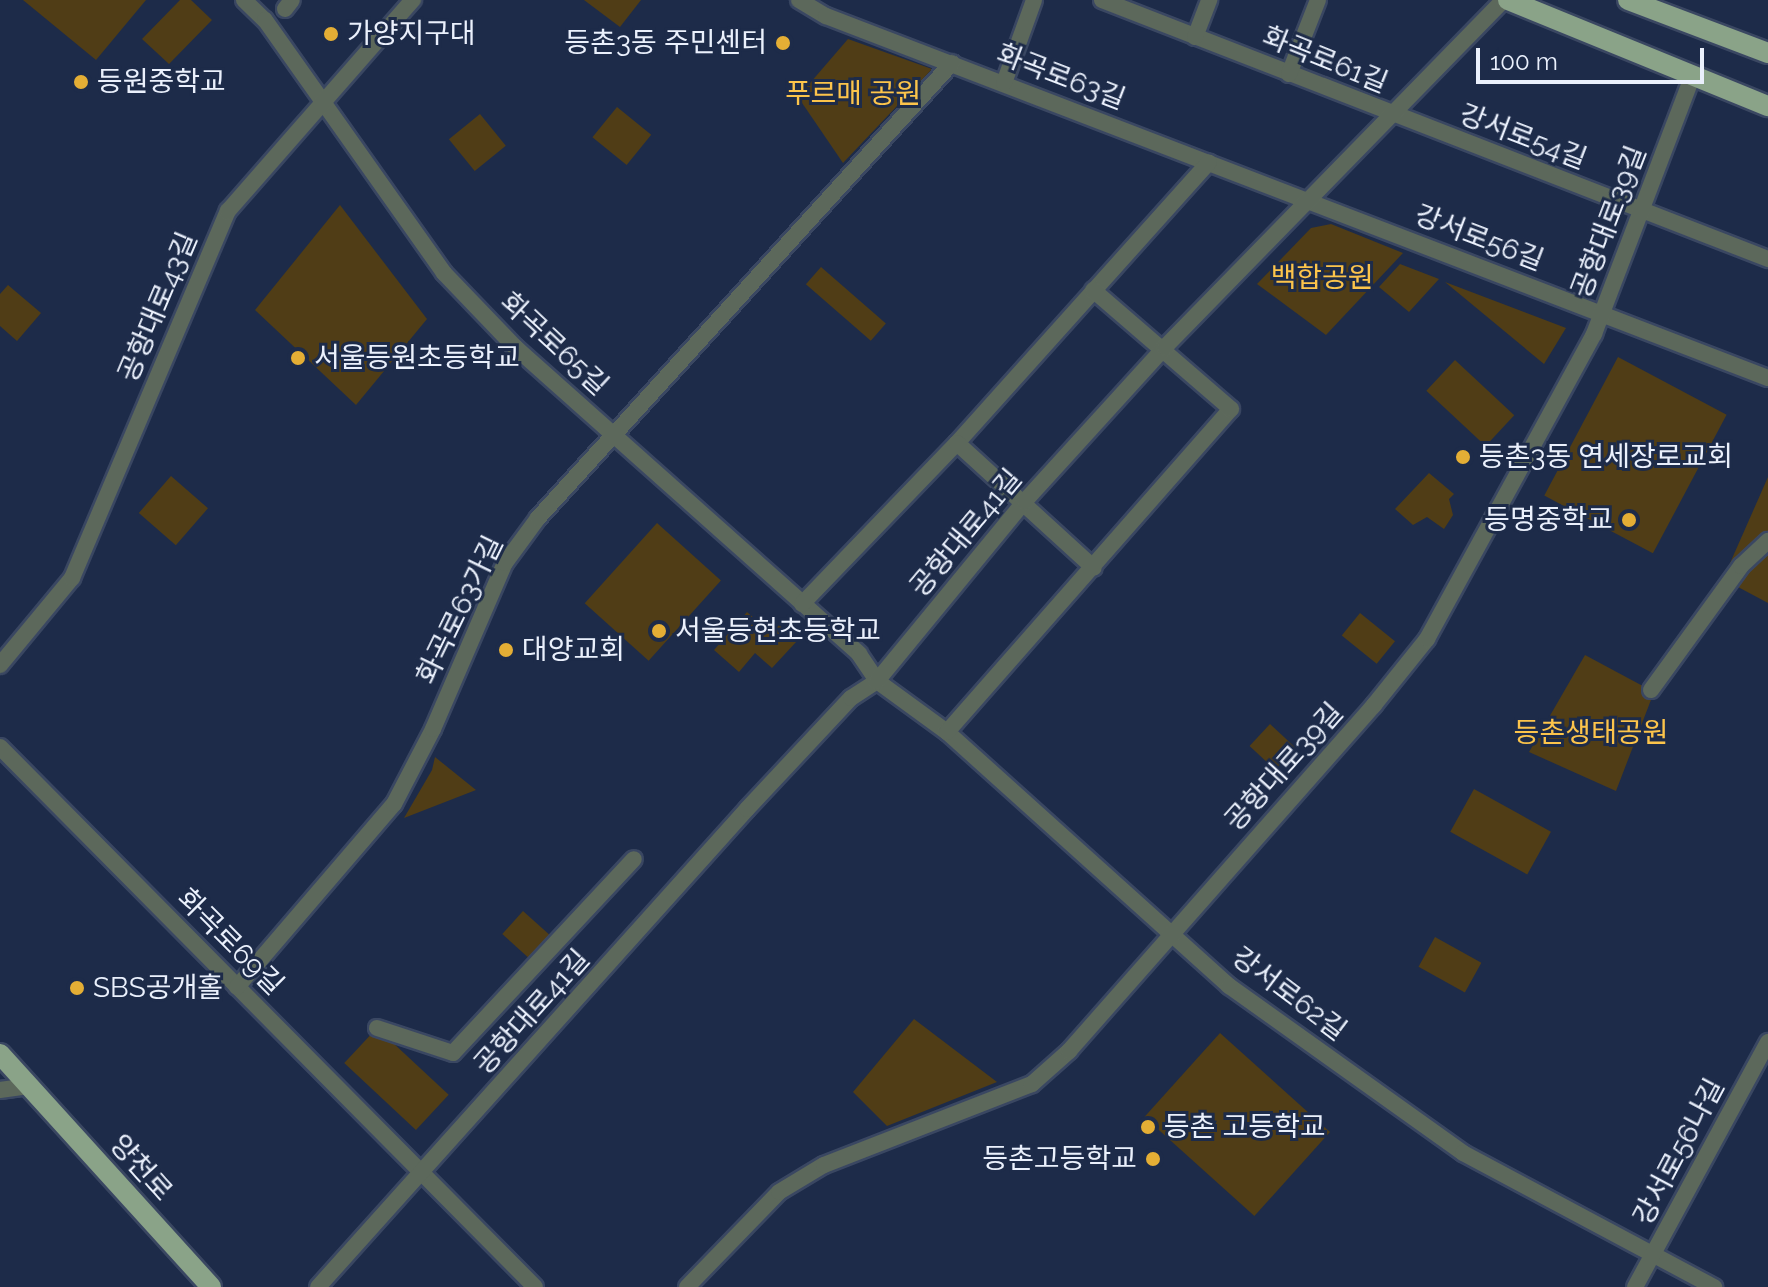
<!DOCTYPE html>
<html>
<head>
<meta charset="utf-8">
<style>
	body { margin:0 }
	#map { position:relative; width:1768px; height:1287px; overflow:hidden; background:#1d2b49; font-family:Raleway,"Noto Sans KR",sans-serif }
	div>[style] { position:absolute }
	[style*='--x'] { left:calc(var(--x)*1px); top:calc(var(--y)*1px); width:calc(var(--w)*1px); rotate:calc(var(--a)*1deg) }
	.green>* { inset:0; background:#503d16; transform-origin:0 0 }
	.roads { filter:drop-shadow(2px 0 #3a4762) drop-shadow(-2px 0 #3a4762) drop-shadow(0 2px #3a4762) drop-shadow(0 -2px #3a4762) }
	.minor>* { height:16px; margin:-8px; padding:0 8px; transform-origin:8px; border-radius:8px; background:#5c685b }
	.major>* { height:20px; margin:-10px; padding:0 10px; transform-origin:10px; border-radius:10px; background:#8aa388 }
	.dots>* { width:22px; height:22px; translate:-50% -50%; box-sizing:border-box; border:4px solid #1d2b49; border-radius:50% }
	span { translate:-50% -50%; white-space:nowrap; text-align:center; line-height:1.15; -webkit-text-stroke:6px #1d2b49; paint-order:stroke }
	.poi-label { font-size:28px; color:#eaf0fc }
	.left { translate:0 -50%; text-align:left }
	.right { translate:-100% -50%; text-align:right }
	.street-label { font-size:28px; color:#eaf0fc }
	.park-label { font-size:28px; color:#fcc44b }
	.scale { position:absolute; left:1476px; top:48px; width:228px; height:36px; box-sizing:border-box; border:4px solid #eaf0fc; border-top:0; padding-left:10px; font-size:24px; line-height:28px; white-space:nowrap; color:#eaf0fc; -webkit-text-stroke:6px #1d2b49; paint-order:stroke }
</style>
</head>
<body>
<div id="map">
	<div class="green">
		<i style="clip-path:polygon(23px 0,146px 0,96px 60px)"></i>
		<i style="clip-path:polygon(180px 0,191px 0,212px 20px,169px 64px,142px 39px)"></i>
		<i style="clip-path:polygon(584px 0,641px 0,620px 27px)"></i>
		<i style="clip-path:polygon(848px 39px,932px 69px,843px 163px,798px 97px)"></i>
		<i style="left:617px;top:107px;width:44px;height:39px;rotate:39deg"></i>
		<i style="left:480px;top:114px;width:41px;height:40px;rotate:51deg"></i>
		<i style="clip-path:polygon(340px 205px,427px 319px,356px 405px,255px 310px)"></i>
		<i style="clip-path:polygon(1331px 224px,1403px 253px,1326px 335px,1257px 284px,1311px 228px)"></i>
		<i style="clip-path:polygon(1400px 264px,1439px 279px,1409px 312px,1379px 287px)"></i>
		<i style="left:821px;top:267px;width:86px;height:23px;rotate:41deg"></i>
		<i style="clip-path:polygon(1445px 282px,1566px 328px,1544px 364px)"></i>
		<i style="clip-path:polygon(8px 285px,41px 313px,17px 341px,0 326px,0 294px)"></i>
		<i style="left:1618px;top:357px;width:123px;height:157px;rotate:28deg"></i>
		<i style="left:1455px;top:360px;width:81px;height:42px;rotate:43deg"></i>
		<i style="clip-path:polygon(1429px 473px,1454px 494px,1449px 499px,1453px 515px,1444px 529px,1427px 517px,1413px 525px,1395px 509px)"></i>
		<i style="left:171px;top:476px;width:49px;height:49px;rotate:41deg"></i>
		<i style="clip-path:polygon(1768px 477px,1768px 603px,1723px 579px)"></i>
		<i style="left:657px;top:523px;width:86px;height:108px;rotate:42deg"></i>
		<i style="clip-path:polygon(747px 612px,771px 633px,779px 625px,797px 641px,772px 668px,755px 653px,739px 672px,714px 650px)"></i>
		<i style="left:1360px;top:613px;width:45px;height:29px;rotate:39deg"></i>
		<i style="clip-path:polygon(1585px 655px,1654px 692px,1616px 791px,1529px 752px)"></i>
		<i style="left:1270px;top:724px;width:35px;height:30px;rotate:43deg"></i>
		<i style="clip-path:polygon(435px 757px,476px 790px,404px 818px,432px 770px)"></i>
		<i style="left:1474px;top:789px;width:88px;height:49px;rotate:29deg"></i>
		<i style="left:523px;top:911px;width:36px;height:31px;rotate:42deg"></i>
		<i style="left:1435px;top:937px;width:53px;height:34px;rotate:29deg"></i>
		<i style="clip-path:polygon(914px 1019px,997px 1082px,887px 1126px,853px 1092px)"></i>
		<i style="left:377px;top:1028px;width:98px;height:48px;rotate:43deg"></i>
		<i style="left:1220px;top:1033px;width:148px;height:113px;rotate:42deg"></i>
	</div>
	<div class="roads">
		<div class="minor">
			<i style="--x:244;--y:0;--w:29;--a:44"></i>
			<i style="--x:265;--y:20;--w:310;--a:54.7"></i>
			<i style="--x:444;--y:273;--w:103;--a:46.2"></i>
			<i style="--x:515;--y:347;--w:461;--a:41.7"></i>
			<i style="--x:859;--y:654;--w:32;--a:56"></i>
			<i style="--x:877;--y:681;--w:87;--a:36.1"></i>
			<i style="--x:947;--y:732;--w:380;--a:42"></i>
			<i style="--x:1229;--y:986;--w:287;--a:35.5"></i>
			<i style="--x:1463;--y:1153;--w:285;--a:28.1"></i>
			<i style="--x:799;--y:0;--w:31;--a:31"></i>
			<i style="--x:826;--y:16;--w:1009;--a:21.02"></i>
			<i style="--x:1102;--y:0;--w:715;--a:21.25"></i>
			<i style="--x:285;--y:9;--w:11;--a:-52"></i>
			<i style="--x:1195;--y:37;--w:40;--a:-69"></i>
			<i style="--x:1289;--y:74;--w:79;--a:-68.6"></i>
			<i style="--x:1004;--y:83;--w:88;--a:-70.1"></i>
			<i style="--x:957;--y:443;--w:377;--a:-48.1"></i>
			<i style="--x:802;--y:604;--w:223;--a:-46.1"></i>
			<i style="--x:957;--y:443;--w:185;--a:42.4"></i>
			<i style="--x:0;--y:665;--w:113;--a:-50.4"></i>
			<i style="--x:72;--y:578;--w:399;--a:-67"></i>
			<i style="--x:228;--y:211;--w:281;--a:-48.8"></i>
			<i style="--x:1651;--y:690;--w:153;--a:-54"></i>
			<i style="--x:1741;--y:566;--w:37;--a:-43"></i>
			<i style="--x:947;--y:732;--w:430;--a:-48.7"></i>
			<i style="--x:1231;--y:409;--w:182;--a:-139.2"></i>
			<i style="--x:0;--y:747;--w:760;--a:45.27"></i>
			<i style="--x:237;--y:987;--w:241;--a:-49.4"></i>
			<i style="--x:394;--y:804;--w:85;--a:-62.5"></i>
			<i style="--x:433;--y:729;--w:181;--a:-66.6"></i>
			<i style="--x:505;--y:563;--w:56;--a:-53.7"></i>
			<i style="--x:538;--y:518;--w:615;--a:-47.7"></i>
			<i style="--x:377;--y:1028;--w:80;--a:18.2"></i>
			<i style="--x:453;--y:1053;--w:265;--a:-47"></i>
			<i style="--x:0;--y:1090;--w:29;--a:-8"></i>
			<i style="--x:318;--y:1287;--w:642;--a:-48.09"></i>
			<i style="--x:747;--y:809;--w:152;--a:-46.9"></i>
			<i style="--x:851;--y:698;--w:31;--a:-33"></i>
			<i style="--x:877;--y:681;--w:233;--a:-50.6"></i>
			<i style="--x:1025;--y:501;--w:208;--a:-47.7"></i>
			<i style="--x:1165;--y:347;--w:485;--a:-45.7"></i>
			<i style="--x:687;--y:1287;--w:132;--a:-45.9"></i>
			<i style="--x:779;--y:1192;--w:52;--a:-31"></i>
			<i style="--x:824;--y:1165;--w:223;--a:-21.3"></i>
			<i style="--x:1032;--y:1084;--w:50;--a:-41.7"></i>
			<i style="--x:1069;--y:1051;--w:461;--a:-48.6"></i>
			<i style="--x:1374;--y:705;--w:85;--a:-51.2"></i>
			<i style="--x:1427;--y:639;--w:348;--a:-61.3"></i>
			<i style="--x:1594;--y:334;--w:274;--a:-69.1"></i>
			<i style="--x:1635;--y:1287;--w:279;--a:-61.5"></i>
		</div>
		<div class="major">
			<i style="--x:1508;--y:0;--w:281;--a:22.2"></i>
			<i style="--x:1628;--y:0;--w:150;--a:20.7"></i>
			<i style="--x:0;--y:1054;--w:314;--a:47.8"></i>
		</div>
	</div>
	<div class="dots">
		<i style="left:331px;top:34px;background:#e4ae35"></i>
		<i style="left:783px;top:43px;background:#e4ae35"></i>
		<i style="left:81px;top:82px;background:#e4ae35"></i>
		<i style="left:298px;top:358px;background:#e4ae35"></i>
		<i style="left:1463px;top:457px;background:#e4ae35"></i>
		<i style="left:1629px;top:520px;background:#e4ae35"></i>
		<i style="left:659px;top:631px;background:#e4ae35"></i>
		<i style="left:506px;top:650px;background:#e4ae35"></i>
		<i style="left:77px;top:988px;background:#e4ae35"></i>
		<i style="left:1148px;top:1127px;background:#e4ae35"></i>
		<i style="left:1153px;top:1159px;background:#e4ae35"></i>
	</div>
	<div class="poi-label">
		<span class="left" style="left:347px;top:34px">가양지구대</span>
		<span class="right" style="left:767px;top:43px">등촌3동 주민센터</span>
		<span class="left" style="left:97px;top:82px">등원중학교</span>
		<span class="left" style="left:314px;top:358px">서울등원초등학교</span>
		<span class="left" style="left:1479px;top:457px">등촌3동 연세장로교회</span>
		<span class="right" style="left:1613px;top:520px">등명중학교</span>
		<span class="left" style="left:675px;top:631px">서울등현초등학교</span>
		<span class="left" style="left:522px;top:650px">대양교회</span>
		<span class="left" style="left:93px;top:988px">SBS공개홀</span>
		<span class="left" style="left:1164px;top:1127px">등촌 고등학교</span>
		<span class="right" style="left:1137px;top:1159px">등촌고등학교</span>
	</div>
	<div class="street-label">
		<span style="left:1325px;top:60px;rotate:22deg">화곡로61길</span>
		<span style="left:1061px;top:77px;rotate:21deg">화곡로63길</span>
		<span style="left:1523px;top:137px;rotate:21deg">강서로54길</span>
		<span style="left:1609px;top:222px;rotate:-69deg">공항대로39길</span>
		<span style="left:1479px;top:238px;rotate:21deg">강서로56길</span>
		<span style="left:158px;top:307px;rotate:-67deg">공항대로43길</span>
		<span style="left:554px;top:344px;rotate:43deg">화곡로65길</span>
		<span style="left:966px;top:533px;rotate:-50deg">공항대로41길</span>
		<span style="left:460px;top:610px;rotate:-64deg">화곡로63가길</span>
		<span style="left:1284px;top:767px;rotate:-48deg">공항대로39길</span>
		<span style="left:230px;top:942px;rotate:45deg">화곡로69길</span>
		<span style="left:1289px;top:994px;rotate:37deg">강서로62길</span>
		<span style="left:532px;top:1012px;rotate:-48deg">공항대로41길</span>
		<span style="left:1679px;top:1152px;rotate:-62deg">강서로56나길</span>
		<span style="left:141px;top:1168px;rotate:48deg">양천로</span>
	</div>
	<div class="park-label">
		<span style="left:853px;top:94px">푸르매 공원</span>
		<span style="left:1322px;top:278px">백합공원</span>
		<span style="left:1591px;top:733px">등촌생태공원</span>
	</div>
	<div class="scale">100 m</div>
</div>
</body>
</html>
